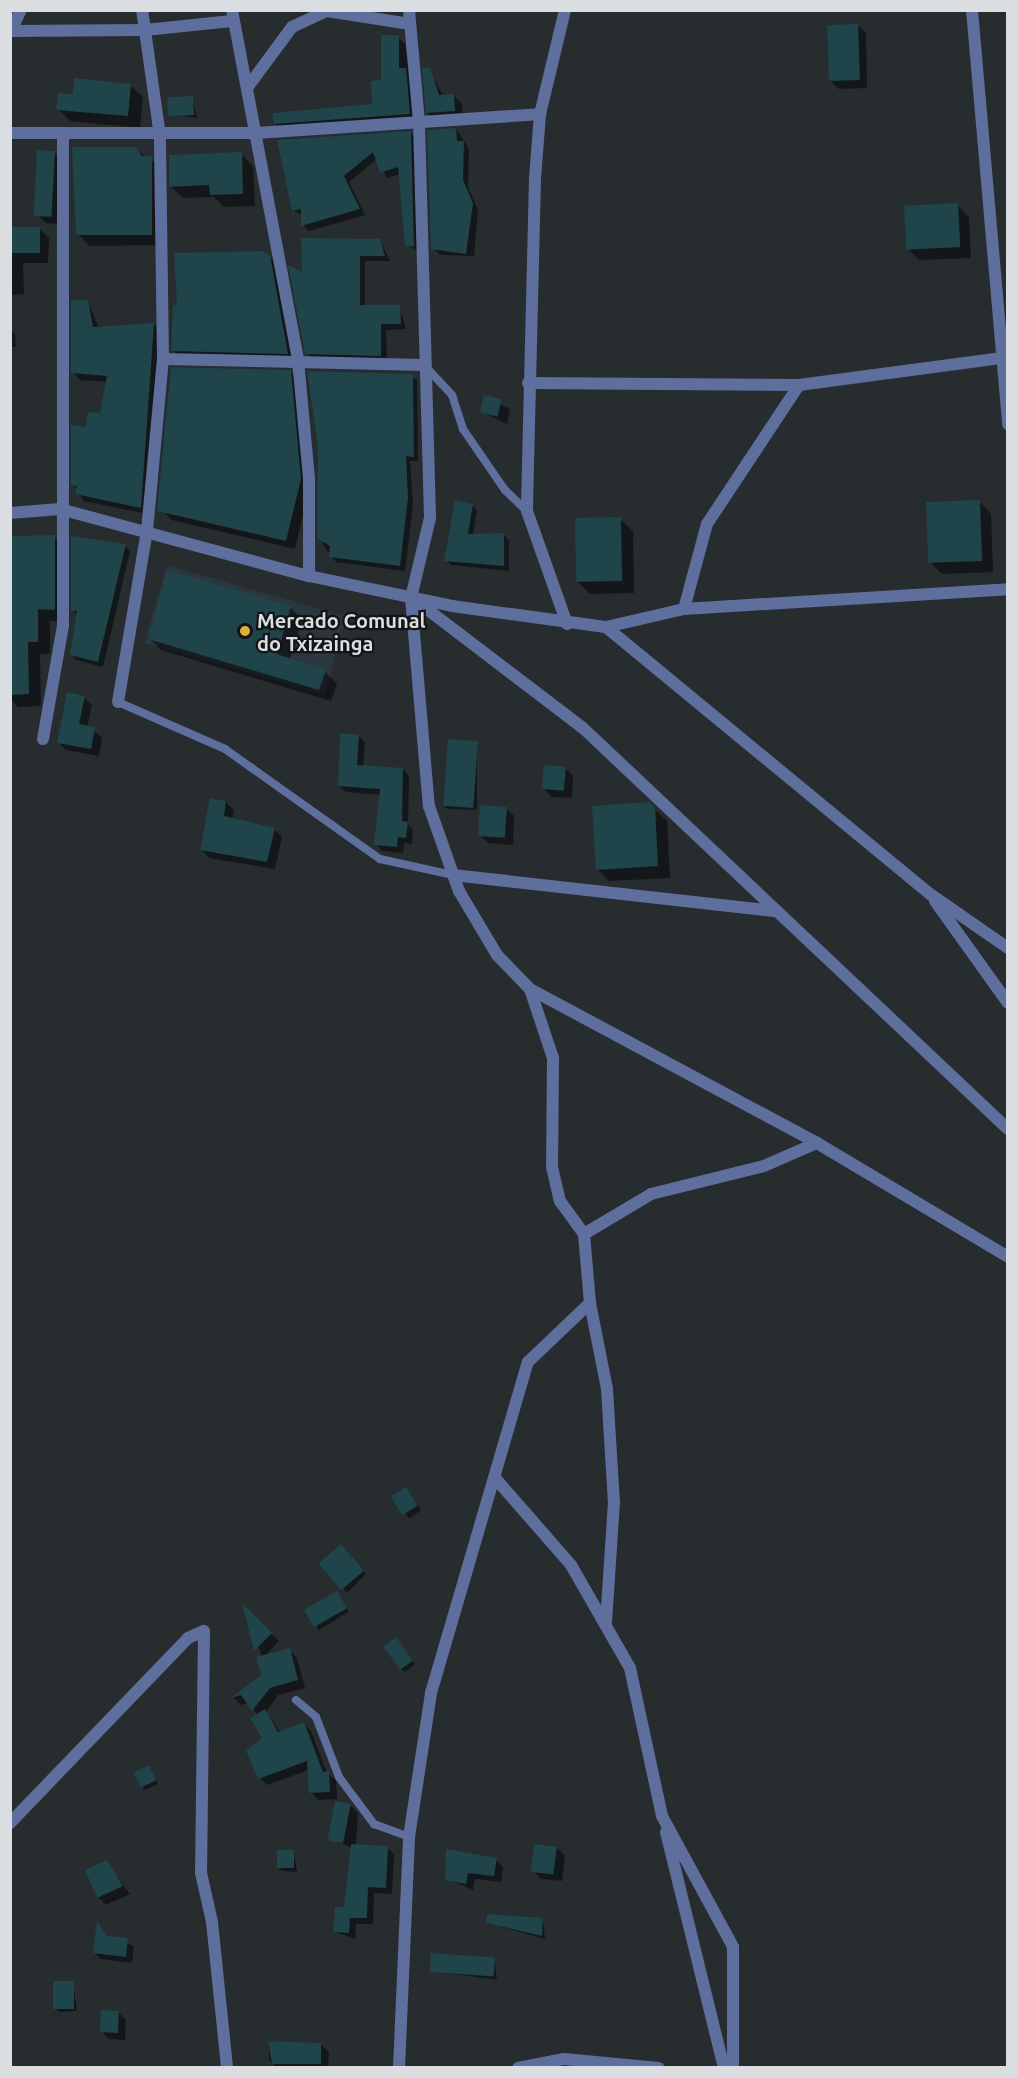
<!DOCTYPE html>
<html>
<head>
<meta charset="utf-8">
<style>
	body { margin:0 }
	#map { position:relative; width:1018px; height:2078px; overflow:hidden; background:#272c2f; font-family:Ubuntu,sans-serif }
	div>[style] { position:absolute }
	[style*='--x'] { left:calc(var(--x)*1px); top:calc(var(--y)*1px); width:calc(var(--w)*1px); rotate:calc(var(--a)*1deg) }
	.built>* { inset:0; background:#2b363e; transform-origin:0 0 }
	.shadow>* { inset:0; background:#0007; transform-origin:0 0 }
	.building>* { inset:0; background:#1f4449; transform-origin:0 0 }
	.lane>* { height:8px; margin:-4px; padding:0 4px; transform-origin:4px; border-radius:4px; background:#5f6f9d }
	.street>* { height:12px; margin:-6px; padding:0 6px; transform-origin:6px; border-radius:6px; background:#5f6f9d }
	.dots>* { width:16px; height:16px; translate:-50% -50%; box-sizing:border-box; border:3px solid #121415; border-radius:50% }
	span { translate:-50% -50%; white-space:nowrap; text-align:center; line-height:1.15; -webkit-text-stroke:4.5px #121415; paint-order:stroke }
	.poi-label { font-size:20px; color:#dadee0; font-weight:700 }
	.left { translate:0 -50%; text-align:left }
	.frame { position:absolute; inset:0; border:12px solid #dadee0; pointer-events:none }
</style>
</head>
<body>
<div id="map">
	<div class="built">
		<i style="left:167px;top:565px;width:187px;height:81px;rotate:16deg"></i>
	</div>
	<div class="shadow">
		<i style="clip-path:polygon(858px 26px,866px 33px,867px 88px,839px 89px,831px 81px)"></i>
		<i style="clip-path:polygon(398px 37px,405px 44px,416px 121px,282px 130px,275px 123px,374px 105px)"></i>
		<i style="clip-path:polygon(429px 69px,443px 96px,454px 96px,462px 104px,463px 119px,436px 121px,428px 113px)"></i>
		<i style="clip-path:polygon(130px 85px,143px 97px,140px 128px,70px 121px,58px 109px,75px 95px)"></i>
		<i style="clip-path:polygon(192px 97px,197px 118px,168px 114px)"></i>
		<i style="clip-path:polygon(456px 129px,469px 149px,468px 187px,478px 210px,474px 256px,440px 255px,434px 249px)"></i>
		<i style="clip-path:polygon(410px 132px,417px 139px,420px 252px,407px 245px,400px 174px,387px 178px,377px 159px,349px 182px,365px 215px,309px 231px,303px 225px,303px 216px,293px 210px,279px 141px)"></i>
		<i style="clip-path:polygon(135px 149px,163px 169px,163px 245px,89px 246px,78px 234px)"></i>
		<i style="clip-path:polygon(54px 152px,62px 160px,62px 224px,46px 223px,38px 216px)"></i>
		<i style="clip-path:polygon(241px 154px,253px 166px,255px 206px,224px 207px,214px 197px,183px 198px,170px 186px)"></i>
		<i style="clip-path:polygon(957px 205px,969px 217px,971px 258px,919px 260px,907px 248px)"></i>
		<i style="clip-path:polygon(10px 228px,39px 228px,49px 238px,48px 263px,23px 263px,24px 294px,10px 295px)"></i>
		<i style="clip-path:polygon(380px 240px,390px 261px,365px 261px,365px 306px,399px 306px,406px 329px,386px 330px,387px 361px,313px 359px,307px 353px,303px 275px)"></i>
		<i style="clip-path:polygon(269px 256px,278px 265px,296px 361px,181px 359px,173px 350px)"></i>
		<i style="clip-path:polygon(88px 301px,99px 329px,154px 324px,161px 331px,148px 514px,84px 501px,73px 484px,87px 428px,102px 415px,108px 382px,80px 380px,73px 372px)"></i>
		<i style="clip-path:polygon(10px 330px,15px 334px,16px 347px,10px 347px)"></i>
		<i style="clip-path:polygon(290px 372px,299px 381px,309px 489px,295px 549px,172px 520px,163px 511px)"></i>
		<i style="clip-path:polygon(412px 376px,417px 381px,418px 461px,410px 461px,413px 504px,405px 571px,336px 562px,323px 545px,319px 445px)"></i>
		<i style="clip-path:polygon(485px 397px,510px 409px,507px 424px,482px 412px)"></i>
		<i style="clip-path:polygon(979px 501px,991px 514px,993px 572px,942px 574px,930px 562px)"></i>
		<i style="clip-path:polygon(472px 505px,477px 510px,473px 535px,504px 535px,509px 540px,509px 571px,451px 565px,446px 560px)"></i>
		<i style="clip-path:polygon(620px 519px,633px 531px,634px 593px,590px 594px,578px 582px)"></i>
		<i style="clip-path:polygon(10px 537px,54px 537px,67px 549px,67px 622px,50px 621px,50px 654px,40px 654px,41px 706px,18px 707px,10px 699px)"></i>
		<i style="clip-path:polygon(125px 546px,130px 551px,103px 667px,76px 660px,71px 654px,77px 615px,73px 610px)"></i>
		<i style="clip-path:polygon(290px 607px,302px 619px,290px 660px,325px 672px,337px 684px,331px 701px,161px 650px,149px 638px)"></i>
		<i style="clip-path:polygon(84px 697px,92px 705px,87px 727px,102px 737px,99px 756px,66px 750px,58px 742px)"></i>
		<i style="clip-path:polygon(359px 736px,365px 743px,363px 767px,403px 769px,409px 776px,408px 824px,413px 830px,412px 844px,404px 843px,403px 853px,382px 851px,376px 844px,381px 795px,346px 792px,339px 786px)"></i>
		<i style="clip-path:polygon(477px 742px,477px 810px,447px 809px,444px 805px)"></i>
		<i style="clip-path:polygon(565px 768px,573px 776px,572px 798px,552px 797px,544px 789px)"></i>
		<i style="clip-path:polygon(226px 802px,234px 810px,232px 819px,274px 829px,282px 837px,275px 869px,209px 858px,202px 850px)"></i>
		<i style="clip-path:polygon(649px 804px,667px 821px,670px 878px,609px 881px,597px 869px)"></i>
		<i style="clip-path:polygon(506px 808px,514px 816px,513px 845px,488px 843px,480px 835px)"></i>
		<i style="left:406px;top:1489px;width:26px;height:15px;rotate:54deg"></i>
		<i style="clip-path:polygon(345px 1549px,366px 1574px,347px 1593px,321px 1564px)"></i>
		<i style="left:337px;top:1593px;width:22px;height:35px;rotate:58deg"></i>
		<i style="clip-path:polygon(245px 1608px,279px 1641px,265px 1656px,289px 1650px,297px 1658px,305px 1688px,278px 1695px,266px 1712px,280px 1732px,304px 1724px,311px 1731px,327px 1773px,336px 1780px,337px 1799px,318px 1800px,311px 1792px,309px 1770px,267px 1785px,260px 1778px,264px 1738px,258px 1715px,248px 1703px,241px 1705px,234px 1698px,262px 1676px,262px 1657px)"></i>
		<i style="clip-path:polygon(399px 1642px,415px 1664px,405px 1672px,401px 1669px)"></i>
		<i style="clip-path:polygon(149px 1767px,158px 1784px,145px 1790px,141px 1786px)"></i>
		<i style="clip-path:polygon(350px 1805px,358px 1813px,356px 1846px,387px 1848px,394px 1854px,392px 1894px,374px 1893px,373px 1924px,356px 1924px,355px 1939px,335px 1932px,346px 1908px,352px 1848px,334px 1840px)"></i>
		<i style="clip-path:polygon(557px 1848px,565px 1856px,562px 1881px,541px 1879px,533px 1871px)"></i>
		<i style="clip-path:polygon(294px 1852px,297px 1872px,282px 1871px,278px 1868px)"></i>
		<i style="clip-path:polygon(496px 1860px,503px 1867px,501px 1882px,475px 1879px,473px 1890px,447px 1879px)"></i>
		<i style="clip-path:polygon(106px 1862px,130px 1894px,106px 1905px,98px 1897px)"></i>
		<i style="clip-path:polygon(543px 1919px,545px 1939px,488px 1923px)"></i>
		<i style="clip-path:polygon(98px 1924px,108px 1937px,134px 1946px,132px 1963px,101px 1959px,95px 1953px)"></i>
		<i style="clip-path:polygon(494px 1959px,497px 1980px,431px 1971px)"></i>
		<i style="clip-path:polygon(73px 1982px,77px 2011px,59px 2012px,55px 2008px)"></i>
		<i style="clip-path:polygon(118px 2012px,126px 2020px,125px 2040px,109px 2039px,101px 2031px)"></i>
		<i style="clip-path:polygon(269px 2042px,321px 2044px,329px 2052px,328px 2068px,277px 2068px,269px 2060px)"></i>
		<i style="left:85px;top:2067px;width:77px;height:1px"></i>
	</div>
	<div class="building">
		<i style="left:858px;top:24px;width:56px;height:31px;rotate:88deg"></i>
		<i style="clip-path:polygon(381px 35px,399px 35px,399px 68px,406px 68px,410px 114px,274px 124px,272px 113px,372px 104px,371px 81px,381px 80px)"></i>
		<i style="clip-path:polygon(430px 67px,439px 95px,454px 94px,455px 111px,426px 113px,422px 68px)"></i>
		<i style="clip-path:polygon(74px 78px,131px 84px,128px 116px,56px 110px,58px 93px,73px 94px)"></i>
		<i style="left:193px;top:96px;width:19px;height:26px;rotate:87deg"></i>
		<i style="clip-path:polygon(456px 128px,457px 141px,464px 141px,463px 180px,473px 203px,466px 254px,431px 249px,427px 130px)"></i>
		<i style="clip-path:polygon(411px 131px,414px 247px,405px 245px,398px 167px,380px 173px,373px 152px,344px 176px,360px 209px,301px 226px,301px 209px,292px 211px,277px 140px)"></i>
		<i style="clip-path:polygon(72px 147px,136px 147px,142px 156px,152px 156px,152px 235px,76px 235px)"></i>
		<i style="left:37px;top:150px;width:18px;height:66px;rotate:3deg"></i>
		<i style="clip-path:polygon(242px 152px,243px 194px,210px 195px,209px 185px,169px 187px,169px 155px)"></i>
		<i style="left:958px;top:203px;width:44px;height:54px;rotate:87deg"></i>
		<i style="left:10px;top:227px;width:30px;height:26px"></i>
		<i style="clip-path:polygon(301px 238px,380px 239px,385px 256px,360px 256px,360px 305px,400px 305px,401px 324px,381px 324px,381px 356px,305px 354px,288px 265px,302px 272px)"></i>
		<i style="clip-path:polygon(262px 251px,270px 255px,288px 354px,171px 351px,173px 305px,177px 305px,174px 253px)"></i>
		<i style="clip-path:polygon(71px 300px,88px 300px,93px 327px,154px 323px,141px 508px,75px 494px,77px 486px,71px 485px,71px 425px,86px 427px,88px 412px,100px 413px,107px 376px,71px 373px)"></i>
		<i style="clip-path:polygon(171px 367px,291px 370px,301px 479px,286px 541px,157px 511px)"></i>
		<i style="clip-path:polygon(307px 371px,413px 374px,414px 457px,406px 456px,408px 498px,400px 566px,329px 557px,330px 546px,317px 538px,318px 445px)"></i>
		<i style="left:484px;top:395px;width:18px;height:18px;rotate:13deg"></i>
		<i style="clip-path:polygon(455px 500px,473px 504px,468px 534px,504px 533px,504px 566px,444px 561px)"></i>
		<i style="left:980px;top:500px;width:61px;height:54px;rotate:88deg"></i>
		<i style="left:621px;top:517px;width:64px;height:46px;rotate:89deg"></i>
		<i style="clip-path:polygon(55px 535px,55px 610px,38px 609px,38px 642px,28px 642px,29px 694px,10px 695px,10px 536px)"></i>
		<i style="clip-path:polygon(71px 536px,126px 544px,98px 662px,70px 655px,77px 611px,71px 611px)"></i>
		<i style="clip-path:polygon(167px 570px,291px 606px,277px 654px,326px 670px,319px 690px,148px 639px)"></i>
		<i style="clip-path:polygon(67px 692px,85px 696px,79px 724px,95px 727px,91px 749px,57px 743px)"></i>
		<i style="clip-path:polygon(340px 733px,359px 735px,357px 765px,403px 768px,402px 821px,408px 822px,406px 838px,398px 837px,397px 847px,374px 845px,380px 789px,338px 786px)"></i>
		<i style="left:448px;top:739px;width:30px;height:67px;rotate:4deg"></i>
		<i style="left:544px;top:765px;width:22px;height:24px;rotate:5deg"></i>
		<i style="clip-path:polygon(210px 798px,226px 801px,224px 816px,275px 828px,267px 862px,200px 850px)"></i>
		<i style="clip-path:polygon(650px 802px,655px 807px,658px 866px,596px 870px,592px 806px)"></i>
		<i style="left:480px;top:805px;width:27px;height:31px;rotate:4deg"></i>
		<i style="left:406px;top:1487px;width:22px;height:18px;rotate:58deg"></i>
		<i style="left:341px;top:1544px;width:35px;height:30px;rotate:49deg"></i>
		<i style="left:337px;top:1591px;width:20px;height:38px;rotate:60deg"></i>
		<i style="clip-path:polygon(242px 1603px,272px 1633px,254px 1651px)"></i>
		<i style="left:396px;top:1637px;width:29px;height:16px;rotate:54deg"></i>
		<i style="clip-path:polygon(290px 1648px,298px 1680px,270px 1688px,252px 1711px,241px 1695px,231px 1698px,261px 1675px,256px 1657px)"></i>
		<i style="clip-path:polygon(265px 1709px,278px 1732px,304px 1722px,323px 1772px,329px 1771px,330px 1792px,309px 1793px,307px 1761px,258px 1779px,246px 1751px,262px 1738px,250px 1718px)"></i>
		<i style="left:149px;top:1765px;width:17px;height:17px;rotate:65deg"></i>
		<i style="left:335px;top:1801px;width:16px;height:40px;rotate:11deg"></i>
		<i style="clip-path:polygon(351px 1844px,388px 1846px,386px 1888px,368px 1887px,367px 1918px,350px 1918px,349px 1933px,333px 1932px,335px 1907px,344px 1907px)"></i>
		<i style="left:534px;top:1844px;width:23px;height:28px;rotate:7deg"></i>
		<i style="clip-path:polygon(446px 1849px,497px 1858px,494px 1876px,468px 1873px,466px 1884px,445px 1880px)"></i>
		<i style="left:277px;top:1850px;width:17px;height:18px"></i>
		<i style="clip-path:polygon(107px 1860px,123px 1886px,97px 1898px,85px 1870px)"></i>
		<i style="clip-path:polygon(487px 1914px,543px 1918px,542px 1936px,486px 1923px)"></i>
		<i style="clip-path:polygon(97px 1921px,107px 1936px,128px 1938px,126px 1957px,93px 1953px)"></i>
		<i style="left:431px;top:1953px;width:64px;height:19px;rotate:4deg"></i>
		<i style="left:53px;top:1981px;width:21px;height:28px"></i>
		<i style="left:101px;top:2010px;width:18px;height:22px;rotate:3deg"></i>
		<i style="clip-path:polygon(268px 2041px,321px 2043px,321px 2064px,272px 2064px)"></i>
	</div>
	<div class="lane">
		<i style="--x:425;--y:366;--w:40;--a:47"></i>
		<i style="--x:452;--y:395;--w:36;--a:72"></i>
		<i style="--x:463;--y:429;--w:74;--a:55.5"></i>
		<i style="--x:505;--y:490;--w:30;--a:44"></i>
		<i style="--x:118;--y:702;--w:117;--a:23.7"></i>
		<i style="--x:225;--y:749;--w:190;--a:35.4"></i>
		<i style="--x:380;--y:859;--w:75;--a:12.4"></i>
		<i style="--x:296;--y:1700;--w:26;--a:40"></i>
		<i style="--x:316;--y:1717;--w:64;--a:69"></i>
		<i style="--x:339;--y:1777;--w:59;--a:53.3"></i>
		<i style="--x:374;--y:1824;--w:37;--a:20"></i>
	</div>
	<div class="street">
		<i style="--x:232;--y:10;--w:356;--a:79.3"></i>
		<i style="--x:298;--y:360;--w:120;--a:84.7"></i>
		<i style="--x:309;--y:479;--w:97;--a:90"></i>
		<i style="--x:409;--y:10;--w:113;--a:84.9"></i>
		<i style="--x:419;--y:123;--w:395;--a:88.4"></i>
		<i style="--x:430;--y:518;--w:82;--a:103.4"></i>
		<i style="--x:411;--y:598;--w:209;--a:85.1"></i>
		<i style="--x:429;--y:806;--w:90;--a:70.6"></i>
		<i style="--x:459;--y:891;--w:74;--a:59.3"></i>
		<i style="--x:497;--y:955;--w:47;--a:45.9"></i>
		<i style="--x:530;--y:989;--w:326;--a:28.2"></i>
		<i style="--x:565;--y:10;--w:107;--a:103.5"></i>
		<i style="--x:540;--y:114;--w:65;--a:94.4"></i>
		<i style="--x:535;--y:179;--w:332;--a:91.4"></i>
		<i style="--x:527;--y:511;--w:120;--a:70.5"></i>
		<i style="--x:972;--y:10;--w:416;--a:85"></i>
		<i style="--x:327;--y:11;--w:84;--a:8.9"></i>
		<i style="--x:10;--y:31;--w:135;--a:-0.4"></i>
		<i style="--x:145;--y:30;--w:87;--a:-5.9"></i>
		<i style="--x:11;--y:31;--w:23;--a:-65"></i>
		<i style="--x:247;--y:88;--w:76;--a:-53.6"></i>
		<i style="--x:292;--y:27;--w:40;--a:-25"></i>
		<i style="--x:10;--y:133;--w:246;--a:0"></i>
		<i style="--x:256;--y:133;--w:285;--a:-3.8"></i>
		<i style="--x:163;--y:359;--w:261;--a:1.3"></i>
		<i style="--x:528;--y:383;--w:271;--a:0.4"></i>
		<i style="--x:799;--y:385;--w:211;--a:-7.6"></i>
		<i style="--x:10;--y:513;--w:50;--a:-4.6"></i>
		<i style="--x:60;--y:509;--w:258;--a:15.1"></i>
		<i style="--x:309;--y:576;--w:146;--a:11.8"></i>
		<i style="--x:452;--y:606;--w:155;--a:7.8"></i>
		<i style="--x:606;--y:627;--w:80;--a:-13"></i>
		<i style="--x:684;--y:609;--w:325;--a:-3.5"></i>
		<i style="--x:415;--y:600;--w:211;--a:37.3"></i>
		<i style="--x:583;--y:728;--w:584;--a:43.34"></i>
		<i style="--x:684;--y:609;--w:88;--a:-74.9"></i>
		<i style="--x:707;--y:524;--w:167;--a:-56.5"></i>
		<i style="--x:606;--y:627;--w:420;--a:39.5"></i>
		<i style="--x:930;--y:894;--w:95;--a:34.7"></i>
		<i style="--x:118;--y:702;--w:173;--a:-80.4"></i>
		<i style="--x:147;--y:531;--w:173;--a:-84.7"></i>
		<i style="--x:163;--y:359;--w:223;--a:-90.8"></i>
		<i style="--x:160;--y:136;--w:127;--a:-98.1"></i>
		<i style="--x:43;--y:739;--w:116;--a:-80"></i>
		<i style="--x:63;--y:625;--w:491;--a:-90"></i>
		<i style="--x:453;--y:875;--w:325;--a:6.4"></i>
		<i style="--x:935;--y:901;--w:125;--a:54.4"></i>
		<i style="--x:530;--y:989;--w:73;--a:71.6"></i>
		<i style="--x:553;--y:1058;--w:109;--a:90.5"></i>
		<i style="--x:552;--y:1167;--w:35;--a:77"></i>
		<i style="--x:560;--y:1201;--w:41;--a:54"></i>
		<i style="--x:590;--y:1303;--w:88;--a:78.8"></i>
		<i style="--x:607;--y:1389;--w:113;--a:86.5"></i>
		<i style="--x:614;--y:1502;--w:119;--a:93.8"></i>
		<i style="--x:496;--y:1479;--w:114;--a:48.9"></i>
		<i style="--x:571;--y:1565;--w:119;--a:60.2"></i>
		<i style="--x:630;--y:1668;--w:151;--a:77.8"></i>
		<i style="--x:662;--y:1816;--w:149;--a:61.5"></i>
		<i style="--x:733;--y:1947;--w:121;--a:90"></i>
		<i style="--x:10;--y:1823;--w:257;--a:-46.1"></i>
		<i style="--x:188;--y:1638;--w:17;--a:-24"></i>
		<i style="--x:204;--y:1631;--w:242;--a:90.7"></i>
		<i style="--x:201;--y:1873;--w:50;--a:77.3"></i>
		<i style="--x:212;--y:1922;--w:147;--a:84.1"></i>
		<i style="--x:666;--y:1832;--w:243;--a:76.2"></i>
		<i style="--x:399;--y:2068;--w:231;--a:-87.5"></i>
		<i style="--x:409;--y:1837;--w:146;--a:-81.3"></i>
		<i style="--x:431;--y:1693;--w:345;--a:-73.7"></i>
		<i style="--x:528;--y:1362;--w:86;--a:-43.6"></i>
		<i style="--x:590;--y:1303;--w:69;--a:-95"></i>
		<i style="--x:584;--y:1234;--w:78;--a:-30.8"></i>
		<i style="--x:651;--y:1194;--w:116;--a:-13.9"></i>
		<i style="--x:764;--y:1166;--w:58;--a:-23.5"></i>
		<i style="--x:817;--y:1143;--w:222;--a:30.8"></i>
		<i style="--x:518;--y:2068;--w:47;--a:-11.1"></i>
		<i style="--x:564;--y:2059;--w:95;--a:5.4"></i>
	</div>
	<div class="dots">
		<i style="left:245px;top:631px;background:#e3ae35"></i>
	</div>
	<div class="poi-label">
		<span class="left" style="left:257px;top:632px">Mercado Comunal<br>do Txizainga</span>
	</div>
	<div class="frame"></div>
</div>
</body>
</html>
